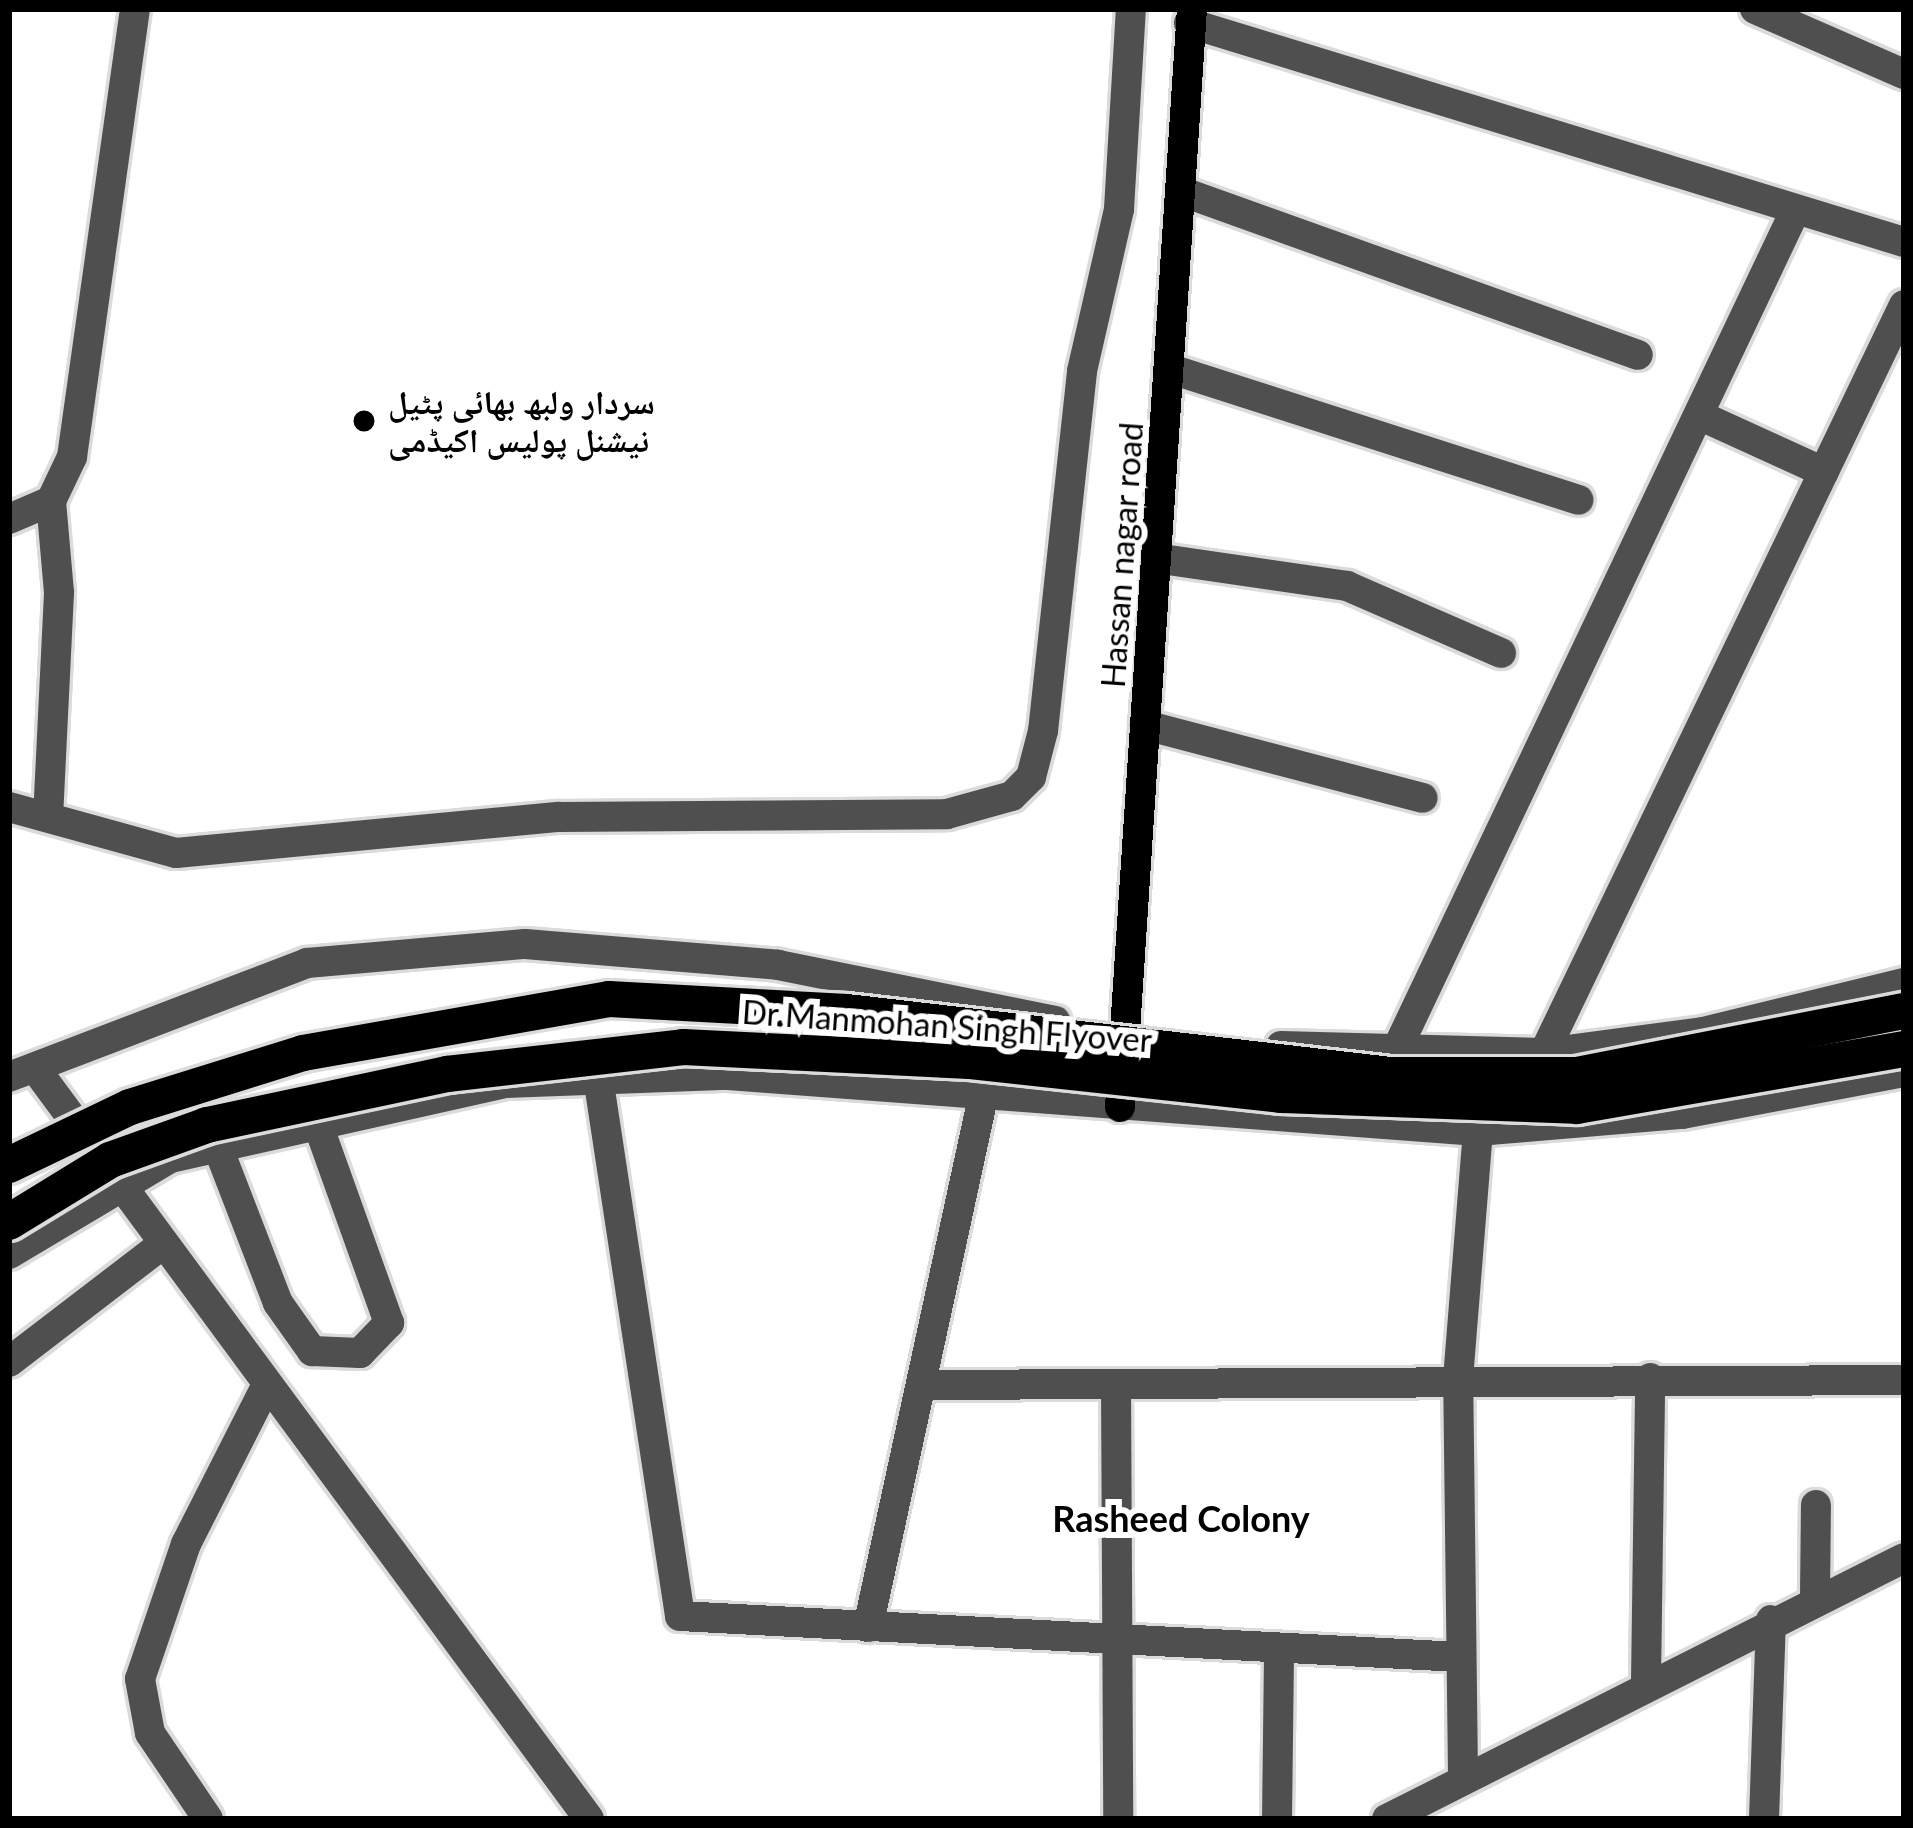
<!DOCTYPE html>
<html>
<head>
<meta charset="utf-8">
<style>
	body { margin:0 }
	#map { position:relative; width:1913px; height:1828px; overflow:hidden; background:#fff; font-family:Lato,"Noto Naskh Arabic",sans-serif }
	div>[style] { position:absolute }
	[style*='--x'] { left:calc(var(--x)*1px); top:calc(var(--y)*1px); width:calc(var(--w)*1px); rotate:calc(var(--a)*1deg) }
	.roads { filter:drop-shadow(3px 0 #dbdbdb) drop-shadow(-3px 0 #dbdbdb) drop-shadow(0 3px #dbdbdb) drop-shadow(0 -3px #dbdbdb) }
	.minor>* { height:30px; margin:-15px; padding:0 15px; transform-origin:15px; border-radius:15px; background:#4f4f4f }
	.major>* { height:30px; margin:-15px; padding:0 15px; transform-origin:15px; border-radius:15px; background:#000 }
	.bridges { filter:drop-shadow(3px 0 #dbdbdb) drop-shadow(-3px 0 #dbdbdb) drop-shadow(0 3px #dbdbdb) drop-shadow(0 -3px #dbdbdb) }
	.highway-bridge>* { height:36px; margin:-18px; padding:0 18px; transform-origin:18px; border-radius:18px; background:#000 }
	.dots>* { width:33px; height:33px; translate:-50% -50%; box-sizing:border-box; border:6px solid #fff; border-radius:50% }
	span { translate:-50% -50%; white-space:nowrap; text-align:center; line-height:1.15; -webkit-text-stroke:12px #fff; paint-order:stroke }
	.poi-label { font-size:33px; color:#000; font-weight:700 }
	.left { translate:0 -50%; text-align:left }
	.street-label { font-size:33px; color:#000 }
	.neighbourhood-label { font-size:36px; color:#000; font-weight:700 }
	.frame { position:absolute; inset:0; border:12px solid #000; pointer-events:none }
</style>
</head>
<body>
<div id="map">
	<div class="roads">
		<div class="minor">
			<i style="--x:1755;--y:9;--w:163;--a:23.6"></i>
			<i style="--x:1189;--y:23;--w:748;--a:17.03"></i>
			<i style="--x:1183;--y:192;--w:483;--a:19.7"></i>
			<i style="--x:1171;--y:369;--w:428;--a:17.8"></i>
			<i style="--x:1699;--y:415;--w:137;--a:24.5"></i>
			<i style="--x:51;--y:501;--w:49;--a:-64.5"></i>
			<i style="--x:72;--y:457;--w:452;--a:-82"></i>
			<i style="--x:9;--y:519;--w:46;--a:-23.2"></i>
			<i style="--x:51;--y:501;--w:92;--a:85"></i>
			<i style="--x:59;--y:593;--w:221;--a:92.8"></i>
			<i style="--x:1162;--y:559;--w:187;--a:8.3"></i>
			<i style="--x:1347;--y:586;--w:168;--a:23.5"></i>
			<i style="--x:1145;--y:725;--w:287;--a:14.7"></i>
			<i style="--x:9;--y:807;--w:173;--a:15.4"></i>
			<i style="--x:176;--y:853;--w:385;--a:-5.4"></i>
			<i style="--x:559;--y:817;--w:388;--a:-0.4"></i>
			<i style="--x:947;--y:814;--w:67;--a:-15.5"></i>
			<i style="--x:1012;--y:796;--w:27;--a:-45"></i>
			<i style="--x:1031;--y:777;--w:48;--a:-75.4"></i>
			<i style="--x:1043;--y:731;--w:362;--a:-83.8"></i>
			<i style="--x:1082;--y:371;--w:166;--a:-77.1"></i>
			<i style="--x:1119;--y:209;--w:200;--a:-86.6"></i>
			<i style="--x:1281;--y:1046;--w:263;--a:1.5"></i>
			<i style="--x:1544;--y:1053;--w:160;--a:-7.5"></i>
			<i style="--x:1703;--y:1032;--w:207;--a:-13.7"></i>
			<i style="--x:1395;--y:1053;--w:932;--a:-64.59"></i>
			<i style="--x:1544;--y:1053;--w:830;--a:-64.3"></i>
			<i style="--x:35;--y:1068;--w:933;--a:53.58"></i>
			<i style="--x:9;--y:1077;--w:319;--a:-20.9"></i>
			<i style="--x:307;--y:963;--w:219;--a:-5"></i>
			<i style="--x:525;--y:944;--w:254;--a:4.7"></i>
			<i style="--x:778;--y:965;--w:283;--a:11.4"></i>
			<i style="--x:598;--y:1077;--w:545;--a:81.35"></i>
			<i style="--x:680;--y:1616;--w:782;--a:3.01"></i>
			<i style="--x:217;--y:1145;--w:169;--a:68.9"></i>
			<i style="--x:278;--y:1303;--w:59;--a:54.7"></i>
			<i style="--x:312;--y:1351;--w:48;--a:2.4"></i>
			<i style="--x:360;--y:1353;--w:42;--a:-46"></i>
			<i style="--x:389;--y:1323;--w:217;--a:-109.7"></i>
			<i style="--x:9;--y:1254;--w:187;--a:-30.8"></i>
			<i style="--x:170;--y:1158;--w:343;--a:-12.6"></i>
			<i style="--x:505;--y:1083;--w:223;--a:-2.1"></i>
			<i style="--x:728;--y:1075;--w:752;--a:4.27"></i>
			<i style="--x:1478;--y:1131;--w:205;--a:-4.8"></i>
			<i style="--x:1682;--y:1114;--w:226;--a:-10.7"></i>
			<i style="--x:9;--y:1362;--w:195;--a:-37.5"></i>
			<i style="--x:923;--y:1385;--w:981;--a:-0.29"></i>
			<i style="--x:1116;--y:1385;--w:434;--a:89.7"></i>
			<i style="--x:1815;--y:1596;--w:91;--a:-89.4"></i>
			<i style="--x:868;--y:1627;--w:537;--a:-77.75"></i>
			<i style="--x:1646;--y:1681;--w:303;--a:-89.2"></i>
			<i style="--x:1463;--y:1774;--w:395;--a:-90.7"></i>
			<i style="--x:1458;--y:1379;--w:249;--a:-85.4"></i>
			<i style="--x:208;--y:1819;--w:104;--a:-124"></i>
			<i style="--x:150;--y:1733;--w:55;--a:-100.5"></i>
			<i style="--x:140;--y:1679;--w:143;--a:-71.2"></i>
			<i style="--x:186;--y:1544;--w:179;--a:-63.1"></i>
			<i style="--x:1277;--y:1819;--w:165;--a:-89.3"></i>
			<i style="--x:1387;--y:1819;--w:579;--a:-26.79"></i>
			<i style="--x:1764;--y:1819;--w:199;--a:-88"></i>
		</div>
		<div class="major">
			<i style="--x:1120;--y:1107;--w:1100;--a:-86.25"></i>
		</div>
	</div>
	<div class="bridges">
		<div class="highway-bridge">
			<i style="--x:9;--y:1165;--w:134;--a:-25.6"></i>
			<i style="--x:130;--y:1107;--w:181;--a:-17.3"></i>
			<i style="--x:303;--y:1053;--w:311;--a:-10"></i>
			<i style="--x:609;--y:999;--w:238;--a:3.1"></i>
			<i style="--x:847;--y:1012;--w:548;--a:6.61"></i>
			<i style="--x:1391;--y:1075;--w:186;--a:0"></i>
			<i style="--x:1577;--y:1075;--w:333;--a:-11.1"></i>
			<i style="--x:9;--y:1222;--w:119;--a:-31.5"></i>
			<i style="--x:110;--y:1160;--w:103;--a:-19.8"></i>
			<i style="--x:207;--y:1125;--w:245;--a:-12"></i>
			<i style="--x:447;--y:1074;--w:238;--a:-6.5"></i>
			<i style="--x:683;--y:1047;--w:287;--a:2.8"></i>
			<i style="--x:970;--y:1061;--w:313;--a:6.2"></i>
			<i style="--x:1281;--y:1095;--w:296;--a:2.1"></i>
			<i style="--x:1577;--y:1106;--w:332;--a:-9.9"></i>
		</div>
	</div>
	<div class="dots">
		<i style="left:364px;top:421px;background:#000"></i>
	</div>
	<div class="poi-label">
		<span class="left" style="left:388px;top:421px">سردار ولبھ بھائی پٹیل<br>نیشنل پولیس اکیڈمی</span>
	</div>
	<div class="street-label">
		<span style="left:1122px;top:555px;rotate:-86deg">Hassan nagar road</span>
		<span style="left:947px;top:1026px;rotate:4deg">Dr.Manmohan Singh Flyover</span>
	</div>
	<div class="neighbourhood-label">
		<span style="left:1181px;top:1519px">Rasheed Colony</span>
	</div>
	<div class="frame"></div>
</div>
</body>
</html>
